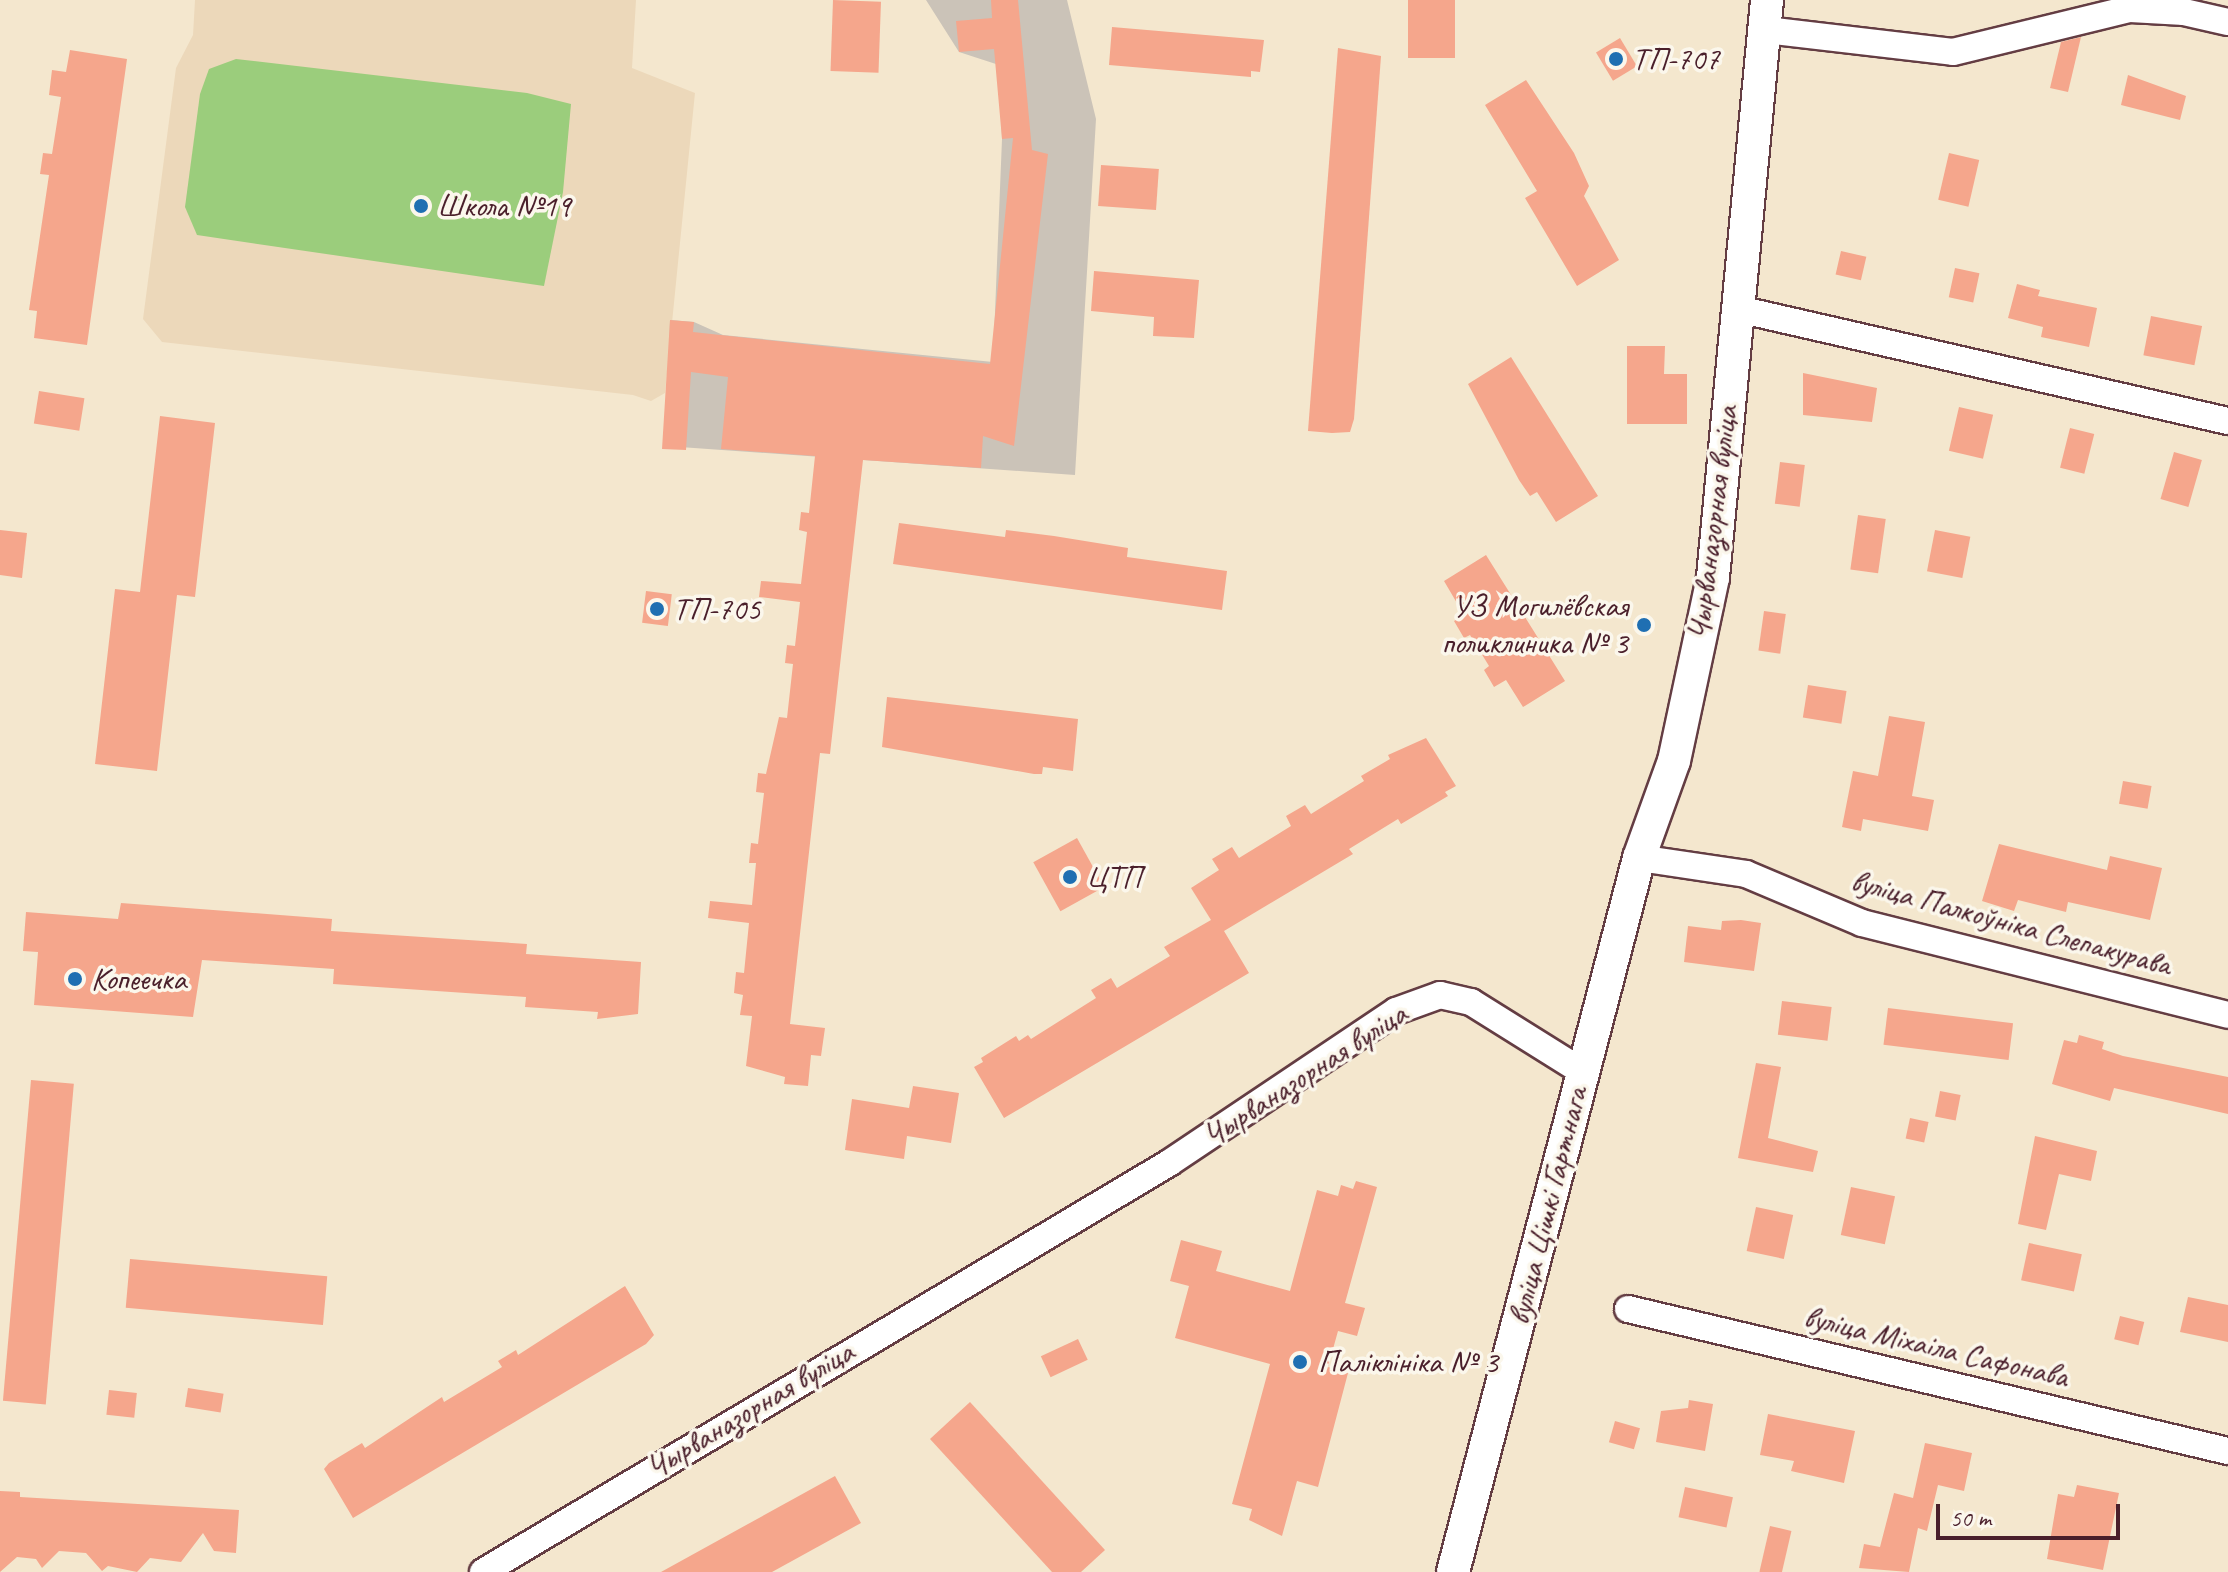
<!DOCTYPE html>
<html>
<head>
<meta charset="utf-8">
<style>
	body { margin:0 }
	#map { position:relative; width:2228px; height:1572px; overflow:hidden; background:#f4e7ce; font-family:Caveat,sans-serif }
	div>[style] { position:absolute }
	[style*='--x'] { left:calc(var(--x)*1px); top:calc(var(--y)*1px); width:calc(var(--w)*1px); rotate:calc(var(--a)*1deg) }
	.built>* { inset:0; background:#ecd8ba }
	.industrial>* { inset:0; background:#cbc3b8 }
	.green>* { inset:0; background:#9bcd7c }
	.building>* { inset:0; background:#f5a68c; transform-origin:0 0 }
	.roads { filter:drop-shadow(2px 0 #643d43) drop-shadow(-2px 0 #643d43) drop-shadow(0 2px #643d43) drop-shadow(0 -2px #643d43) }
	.minor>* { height:26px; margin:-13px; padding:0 13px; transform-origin:13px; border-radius:13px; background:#fff }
	.tertiary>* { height:32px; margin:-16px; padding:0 16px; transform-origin:16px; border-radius:16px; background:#fff }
	.dots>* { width:22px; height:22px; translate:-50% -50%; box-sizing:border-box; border:4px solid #fbf7ec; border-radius:50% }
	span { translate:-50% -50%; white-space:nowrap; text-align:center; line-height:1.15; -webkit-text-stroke:7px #fbf7ec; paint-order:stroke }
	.poi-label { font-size:32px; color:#4a1f2b }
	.left { translate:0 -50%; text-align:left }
	.right { translate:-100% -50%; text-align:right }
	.street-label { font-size:32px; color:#4a1f2b }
	.scale { position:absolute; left:1936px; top:1504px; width:184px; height:36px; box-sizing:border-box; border:4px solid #4a1f2b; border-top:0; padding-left:10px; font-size:24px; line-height:28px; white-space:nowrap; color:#4a1f2b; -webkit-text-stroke:6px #fbf7ec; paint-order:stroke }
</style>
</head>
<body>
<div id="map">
	<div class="built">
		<i style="clip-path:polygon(195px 0,636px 0,632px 68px,695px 93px,665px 393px,651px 401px,633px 395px,162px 342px,143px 319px,176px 68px,193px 35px)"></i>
	</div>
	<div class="industrial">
		<i style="clip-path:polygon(926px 0,1067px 0,1096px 119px,1075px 475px,666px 446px,670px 320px,694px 322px,723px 335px,993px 362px,1002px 139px,999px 65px,959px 52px)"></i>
	</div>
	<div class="green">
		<i style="clip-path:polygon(236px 59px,527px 93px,571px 104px,563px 192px,544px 286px,197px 235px,185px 207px,200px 94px,209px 69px)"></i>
	</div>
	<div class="building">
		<i style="left:833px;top:0;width:48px;height:71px;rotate:2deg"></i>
		<i style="clip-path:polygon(991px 0,1018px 0,1032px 150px,1048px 154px,1014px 446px,983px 436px,981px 468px,863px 460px,830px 754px,820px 753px,790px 1024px,825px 1028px,821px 1056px,811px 1055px,808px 1086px,784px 1084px,785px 1077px,746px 1066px,752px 1016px,740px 1015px,743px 995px,734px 993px,736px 972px,744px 973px,749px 923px,708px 918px,710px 901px,752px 905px,756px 863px,749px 863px,751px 843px,758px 844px,764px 793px,756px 792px,758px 773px,766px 774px,779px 717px,787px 718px,793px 664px,785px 663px,787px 645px,795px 646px,800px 602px,759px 597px,761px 581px,801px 584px,807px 532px,799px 530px,801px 512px,809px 513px,815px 456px,721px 449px,728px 377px,691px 372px,686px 450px,662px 449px,670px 320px,694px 322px,693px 332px,990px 364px,1013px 138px,1002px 139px,994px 49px,959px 52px,956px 21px,992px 18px)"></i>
		<i style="left:1408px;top:0;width:47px;height:58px"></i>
		<i style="clip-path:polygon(1112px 27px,1264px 40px,1260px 72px,1251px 71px,1251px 77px,1109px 65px)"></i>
		<i style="clip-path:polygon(2081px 37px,2068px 92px,2050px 88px,2061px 42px)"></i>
		<i style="left:1620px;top:38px;width:33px;height:28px;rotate:59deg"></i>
		<i style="clip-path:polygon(1338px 48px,1381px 56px,1354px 419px,1350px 432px,1332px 433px,1308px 431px)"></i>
		<i style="clip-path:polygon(70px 50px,127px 59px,87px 345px,34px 338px,37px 311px,29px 310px,49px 175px,40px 174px,43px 153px,52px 154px,61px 97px,49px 95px,52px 70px,66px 72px)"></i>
		<i style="clip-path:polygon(2128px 75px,2186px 96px,2180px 120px,2121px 105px)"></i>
		<i style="clip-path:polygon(1526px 80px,1574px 153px,1589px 186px,1584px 196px,1619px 260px,1577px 286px,1525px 198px,1537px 191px,1485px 105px)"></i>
		<i style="left:1949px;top:153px;width:31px;height:48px;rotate:13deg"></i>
		<i style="left:1101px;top:165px;width:58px;height:41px;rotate:4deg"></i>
		<i style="left:1841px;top:251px;width:26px;height:24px;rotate:13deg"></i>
		<i style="left:1955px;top:268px;width:25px;height:30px;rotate:12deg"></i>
		<i style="clip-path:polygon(1094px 271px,1199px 280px,1194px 338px,1153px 336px,1154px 317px,1091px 311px)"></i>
		<i style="clip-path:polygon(2017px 284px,2040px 290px,2038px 296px,2097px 308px,2089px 347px,2041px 337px,2043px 327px,2008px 318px)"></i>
		<i style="left:2151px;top:316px;width:52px;height:40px;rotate:11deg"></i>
		<i style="clip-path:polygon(1627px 346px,1665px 346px,1664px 374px,1687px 374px,1687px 424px,1627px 424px)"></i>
		<i style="clip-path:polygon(1511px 357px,1598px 496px,1556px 522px,1537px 492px,1530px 496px,1519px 480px,1468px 384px)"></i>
		<i style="clip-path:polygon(1803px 373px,1877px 388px,1872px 422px,1803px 415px)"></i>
		<i style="left:39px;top:391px;width:46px;height:33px;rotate:9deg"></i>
		<i style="left:1959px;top:407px;width:35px;height:45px;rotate:13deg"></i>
		<i style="clip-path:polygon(160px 416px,215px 423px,195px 597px,177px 595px,157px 771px,95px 764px,115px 589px,140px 592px)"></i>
		<i style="left:2070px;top:428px;width:25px;height:41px;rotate:14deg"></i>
		<i style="left:2174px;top:452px;width:29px;height:49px;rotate:16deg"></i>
		<i style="left:1780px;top:462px;width:25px;height:42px;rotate:7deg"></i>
		<i style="left:1858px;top:515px;width:28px;height:55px;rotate:8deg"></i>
		<i style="clip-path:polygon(899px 523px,1005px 537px,1006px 530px,1054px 536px,1128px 548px,1127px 557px,1227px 571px,1222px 610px,893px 564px)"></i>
		<i style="clip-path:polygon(0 530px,27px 533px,22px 578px,0 575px)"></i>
		<i style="left:1935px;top:530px;width:36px;height:42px;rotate:11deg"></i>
		<i style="clip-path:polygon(1486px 555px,1565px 681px,1523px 707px,1506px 680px,1494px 687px,1484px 670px,1489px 666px,1470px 635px,1464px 638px,1454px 621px,1464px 615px,1444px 581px)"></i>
		<i style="left:646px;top:591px;width:26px;height:32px;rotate:7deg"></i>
		<i style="left:1764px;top:611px;width:22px;height:40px;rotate:8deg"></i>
		<i style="left:1808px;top:685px;width:39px;height:33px;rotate:9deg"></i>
		<i style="clip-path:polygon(887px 697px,1078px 719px,1073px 771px,1043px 767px,1042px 774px,1034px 774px,882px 747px)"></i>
		<i style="clip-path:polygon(1889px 716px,1925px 722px,1912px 796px,1934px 800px,1928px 831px,1863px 819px,1861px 831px,1842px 827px,1853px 771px,1878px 776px)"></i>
		<i style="clip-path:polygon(1426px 738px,1456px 786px,1445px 792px,1448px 796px,1401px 824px,1398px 819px,1349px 849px,1353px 854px,1224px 931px,1249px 973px,1004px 1118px,974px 1067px,983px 1062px,981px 1058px,1016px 1036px,1019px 1041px,1028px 1035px,1031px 1039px,1096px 998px,1091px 990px,1111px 978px,1117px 988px,1170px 956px,1164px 947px,1211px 920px,1191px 888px,1219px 870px,1212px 859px,1232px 847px,1239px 858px,1291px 826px,1286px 816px,1305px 805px,1311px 814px,1364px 781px,1361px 776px,1390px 759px,1388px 755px)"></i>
		<i style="left:2123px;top:781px;width:29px;height:23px;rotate:10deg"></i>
		<i style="left:1077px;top:838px;width:56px;height:50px;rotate:61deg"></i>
		<i style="clip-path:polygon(1999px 844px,2107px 870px,2110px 856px,2162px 868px,2150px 920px,2068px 902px,2066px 912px,2018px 900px,2014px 911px,1982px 901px)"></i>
		<i style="clip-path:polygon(121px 903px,332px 919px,331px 931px,527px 944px,526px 954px,641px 962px,638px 1014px,597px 1019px,598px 1012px,525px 1007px,526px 997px,333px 984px,334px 969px,202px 960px,193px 1017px,34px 1005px,38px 952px,23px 951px,26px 912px,118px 919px)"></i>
		<i style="clip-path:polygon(1741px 920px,1761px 923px,1754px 971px,1684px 962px,1688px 926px,1721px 930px,1722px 921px)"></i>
		<i style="left:1782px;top:1001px;width:50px;height:34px;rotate:7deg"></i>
		<i style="left:1888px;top:1008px;width:126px;height:37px;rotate:7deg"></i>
		<i style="clip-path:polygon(2079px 1035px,2104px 1042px,2102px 1049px,2123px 1056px,2228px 1077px,2228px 1114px,2114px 1088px,2110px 1101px,2052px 1084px,2064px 1040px,2077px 1043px)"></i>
		<i style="clip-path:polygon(1756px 1063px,1781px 1067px,1768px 1138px,1818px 1151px,1813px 1172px,1738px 1158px)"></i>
		<i style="left:31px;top:1080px;width:43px;height:322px;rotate:5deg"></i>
		<i style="clip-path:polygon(913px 1086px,959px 1093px,951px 1143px,907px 1136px,904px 1159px,845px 1150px,852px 1099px,909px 1108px)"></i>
		<i style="left:1940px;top:1091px;width:21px;height:26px;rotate:11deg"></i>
		<i style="left:1910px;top:1118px;width:19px;height:21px;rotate:12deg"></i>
		<i style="clip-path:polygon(2035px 1136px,2097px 1151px,2091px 1181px,2059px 1174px,2046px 1230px,2018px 1224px)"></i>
		<i style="clip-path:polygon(1356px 1181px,1377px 1187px,1345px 1303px,1365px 1308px,1357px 1336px,1338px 1331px,1328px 1367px,1348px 1373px,1318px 1487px,1297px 1481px,1282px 1536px,1249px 1520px,1252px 1509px,1232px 1504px,1270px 1364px,1175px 1338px,1189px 1286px,1170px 1281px,1181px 1240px,1222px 1251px,1216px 1271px,1290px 1291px,1317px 1190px,1338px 1196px,1341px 1185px,1353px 1189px)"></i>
		<i style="left:1851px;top:1187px;width:45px;height:49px;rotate:12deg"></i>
		<i style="left:1756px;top:1207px;width:38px;height:45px;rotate:12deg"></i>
		<i style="left:2029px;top:1243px;width:54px;height:38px;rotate:12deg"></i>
		<i style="left:130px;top:1259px;width:198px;height:49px;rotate:5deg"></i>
		<i style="clip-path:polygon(625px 1286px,654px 1335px,646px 1344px,353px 1518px,324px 1469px,329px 1463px,362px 1443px,365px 1448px,442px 1397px,444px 1402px,502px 1367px,498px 1361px,516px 1350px,518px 1355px)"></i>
		<i style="clip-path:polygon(2188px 1297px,2228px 1305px,2228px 1342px,2180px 1332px)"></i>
		<i style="left:2120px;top:1316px;width:25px;height:24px;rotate:14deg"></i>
		<i style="left:1078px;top:1339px;width:23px;height:41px;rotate:65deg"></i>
		<i style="left:188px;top:1388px;width:36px;height:19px;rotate:9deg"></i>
		<i style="left:109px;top:1390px;width:28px;height:25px;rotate:6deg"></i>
		<i style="clip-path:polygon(1689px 1400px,1713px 1404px,1705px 1451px,1656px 1442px,1661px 1411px,1688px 1408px)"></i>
		<i style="clip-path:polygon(970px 1402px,1105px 1550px,1081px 1572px,1052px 1572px,930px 1439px)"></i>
		<i style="clip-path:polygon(1768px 1414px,1855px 1431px,1844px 1483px,1791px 1471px,1794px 1461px,1760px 1455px)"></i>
		<i style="left:1615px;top:1421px;width:26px;height:22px;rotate:16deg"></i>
		<i style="clip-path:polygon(1925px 1443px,1972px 1453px,1964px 1491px,1938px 1485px,1927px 1531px,1918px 1528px,1909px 1572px,1859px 1568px,1864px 1544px,1880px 1547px,1894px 1493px,1913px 1498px)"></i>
		<i style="clip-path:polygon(835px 1476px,861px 1523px,772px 1572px,661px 1572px)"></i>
		<i style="clip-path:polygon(2077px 1485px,2119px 1493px,2103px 1570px,2047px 1559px,2058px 1494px,2074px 1497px)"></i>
		<i style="left:1685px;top:1487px;width:49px;height:31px;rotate:12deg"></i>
		<i style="clip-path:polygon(0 1491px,20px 1492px,20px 1497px,239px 1510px,236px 1553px,214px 1551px,203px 1533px,181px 1562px,150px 1558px,137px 1572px,108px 1566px,102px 1571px,86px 1553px,59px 1551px,42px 1568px,36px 1559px,17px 1557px,0 1572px)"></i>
		<i style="left:1770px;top:1526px;width:22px;height:47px;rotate:13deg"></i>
	</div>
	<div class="roads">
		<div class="minor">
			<i style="--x:1766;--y:30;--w:188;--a:6.7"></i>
			<i style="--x:1953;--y:52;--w:182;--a:-13.7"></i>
			<i style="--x:2130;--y:9;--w:54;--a:3.2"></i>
			<i style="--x:2184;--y:12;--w:45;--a:12.8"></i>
			<i style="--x:1738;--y:309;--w:503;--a:12.88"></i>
			<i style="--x:1639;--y:858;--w:108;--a:8.5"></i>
			<i style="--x:1746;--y:874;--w:126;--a:22.9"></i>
			<i style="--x:1862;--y:923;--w:377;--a:14.1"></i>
			<i style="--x:1628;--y:1309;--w:617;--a:13.32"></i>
			<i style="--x:483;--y:1572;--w:799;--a:-30.8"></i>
			<i style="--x:1169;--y:1163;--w:273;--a:-33.8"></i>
			<i style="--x:1396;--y:1011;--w:47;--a:-20"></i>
			<i style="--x:1440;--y:995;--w:32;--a:13"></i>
			<i style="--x:1471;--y:1002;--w:132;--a:32"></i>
		</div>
		<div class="tertiary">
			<i style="--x:1453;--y:1572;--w:738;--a:-75.4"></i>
			<i style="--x:1639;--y:858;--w:103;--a:-70.2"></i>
			<i style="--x:1674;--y:761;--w:188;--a:-78"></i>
			<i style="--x:1713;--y:577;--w:580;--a:-84.65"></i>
		</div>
	</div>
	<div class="dots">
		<i style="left:1616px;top:59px;background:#1f6fb2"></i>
		<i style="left:421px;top:206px;background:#1f6fb2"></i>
		<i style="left:657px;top:609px;background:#1f6fb2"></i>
		<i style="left:1644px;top:625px;background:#1f6fb2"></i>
		<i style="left:1070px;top:877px;background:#1f6fb2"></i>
		<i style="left:75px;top:979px;background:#1f6fb2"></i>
		<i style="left:1300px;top:1362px;background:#1f6fb2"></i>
	</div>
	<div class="poi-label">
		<span class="left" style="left:1632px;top:59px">ТП-707</span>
		<span class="left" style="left:437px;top:206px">Школа №19</span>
		<span class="right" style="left:1628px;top:625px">УЗ Могилёвская<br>поликлиника № 3</span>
		<span class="left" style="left:673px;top:609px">ТП-705</span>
		<span class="left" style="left:1086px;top:877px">ЦТП</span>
		<span class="left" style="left:91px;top:979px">Копеечка</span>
		<span class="left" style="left:1318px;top:1362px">Паліклініка № 3</span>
	</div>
	<div class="street-label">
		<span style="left:1713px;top:523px;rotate:-83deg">Чырваназорная вуліца</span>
		<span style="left:2011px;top:923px;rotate:15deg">вуліца Палкоўніка Слепакурава</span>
		<span style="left:1305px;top:1075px;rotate:-33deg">Чырваназорная вуліца</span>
		<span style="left:1548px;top:1206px;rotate:-76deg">вуліца Цішкі Гартнага</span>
		<span style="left:1936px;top:1347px;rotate:13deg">вуліца Міхаіла Сафонава</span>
		<span style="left:750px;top:1410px;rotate:-31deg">Чырваназорная вуліца</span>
	</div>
	<div class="scale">50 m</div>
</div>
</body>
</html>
